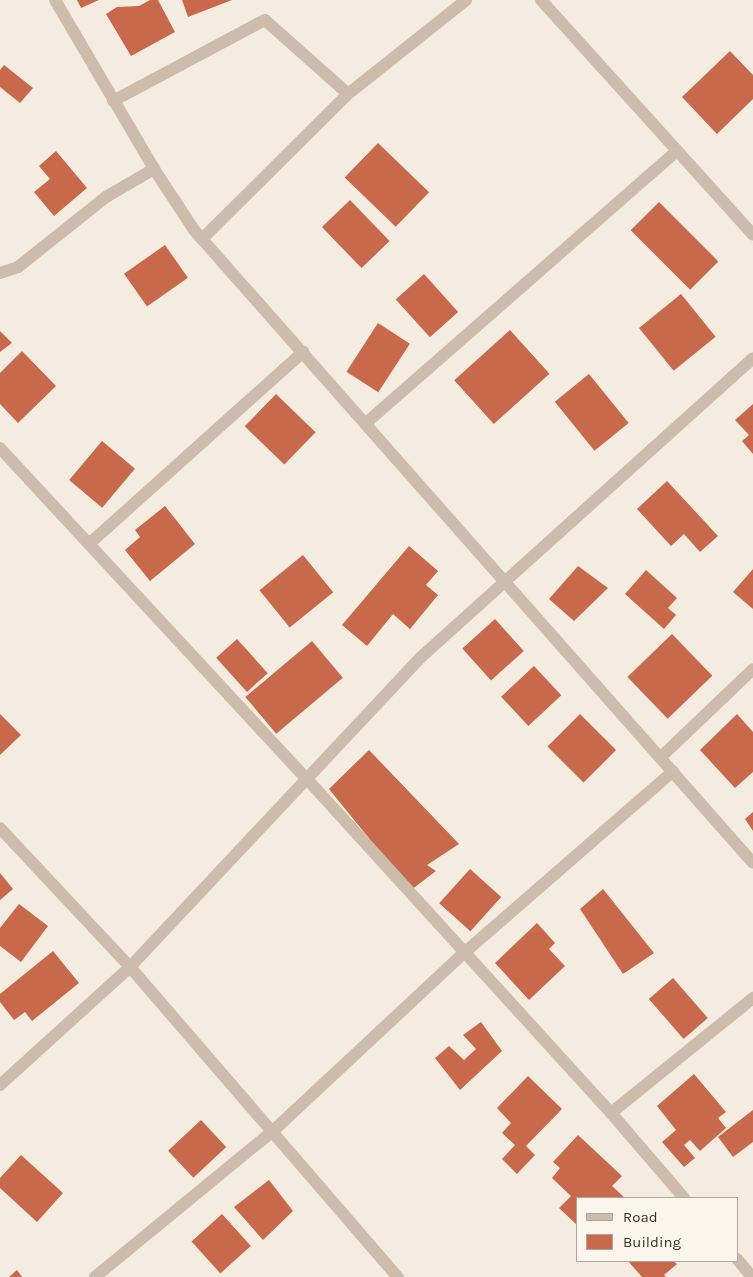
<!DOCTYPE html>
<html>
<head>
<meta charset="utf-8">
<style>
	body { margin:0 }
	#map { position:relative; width:753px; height:1277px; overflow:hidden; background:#f4ebe1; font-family:Karla,sans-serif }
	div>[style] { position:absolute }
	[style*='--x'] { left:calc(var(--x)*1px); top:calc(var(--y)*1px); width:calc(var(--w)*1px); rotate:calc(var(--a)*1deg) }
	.building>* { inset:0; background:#c8694b; transform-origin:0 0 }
	.minor>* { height:12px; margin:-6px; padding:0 6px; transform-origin:6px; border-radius:6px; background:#cdbbac }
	span { translate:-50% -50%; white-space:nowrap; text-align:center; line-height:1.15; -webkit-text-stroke:5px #fbf5ee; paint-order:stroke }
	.legend { position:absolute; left:576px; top:1197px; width:162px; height:65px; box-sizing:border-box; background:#fbf5ee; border:1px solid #aea6a0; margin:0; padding:6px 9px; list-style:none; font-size:15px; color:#3b302b }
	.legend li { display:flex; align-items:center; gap:10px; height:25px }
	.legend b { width:25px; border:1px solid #aea6a0 }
</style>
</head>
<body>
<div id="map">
	<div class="building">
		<i style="clip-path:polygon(77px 0,99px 0,81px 8px)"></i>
		<i style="clip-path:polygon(150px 0,158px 0,175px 32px,131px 56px,106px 14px,117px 7px,139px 6px)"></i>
		<i style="clip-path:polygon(182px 0,232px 0,188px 17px)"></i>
		<i style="clip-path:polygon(730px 51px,753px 75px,753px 99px,717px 134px,682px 97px)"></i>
		<i style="clip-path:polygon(4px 65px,33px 88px,20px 103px,0 87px,0 70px)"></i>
		<i style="left:378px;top:143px;width:71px;height:48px;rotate:44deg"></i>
		<i style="clip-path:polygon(56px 151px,87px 188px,54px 216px,34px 192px,50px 179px,39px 166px)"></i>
		<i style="left:350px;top:200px;width:57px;height:39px;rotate:46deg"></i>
		<i style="left:659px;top:202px;width:84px;height:40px;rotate:45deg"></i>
		<i style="left:165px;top:245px;width:40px;height:50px;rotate:55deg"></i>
		<i style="left:424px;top:274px;width:51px;height:38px;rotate:48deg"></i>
		<i style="left:681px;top:294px;width:55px;height:54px;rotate:51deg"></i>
		<i style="left:378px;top:323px;width:38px;height:58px;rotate:33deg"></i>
		<i style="left:510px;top:330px;width:59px;height:75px;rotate:48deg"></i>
		<i style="clip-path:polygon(0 331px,12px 343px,0 352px)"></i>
		<i style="clip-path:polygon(22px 351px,56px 386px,18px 423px,0 404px,0 373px)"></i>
		<i style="left:589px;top:374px;width:63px;height:44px;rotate:51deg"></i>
		<i style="left:276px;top:394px;width:55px;height:45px;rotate:44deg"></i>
		<i style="clip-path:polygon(753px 404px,753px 454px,742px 441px,749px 435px,735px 420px)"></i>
		<i style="left:102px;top:441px;width:43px;height:51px;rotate:40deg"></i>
		<i style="clip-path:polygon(667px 481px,718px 536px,700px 552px,684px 534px,671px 546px,637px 509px)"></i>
		<i style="clip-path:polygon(165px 506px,195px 544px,150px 581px,125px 550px,140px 537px,135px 530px)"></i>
		<i style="clip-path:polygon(409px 546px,438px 571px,426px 585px,438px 595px,410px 629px,393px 614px,367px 646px,342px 625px)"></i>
		<i style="left:303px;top:555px;width:48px;height:56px;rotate:51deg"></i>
		<i style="clip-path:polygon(578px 566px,608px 588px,574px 621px,549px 599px)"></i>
		<i style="clip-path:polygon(753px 569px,753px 609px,733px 592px)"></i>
		<i style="clip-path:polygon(646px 570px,677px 598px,668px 608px,676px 615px,664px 629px,625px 594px)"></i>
		<i style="left:495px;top:619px;width:43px;height:44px;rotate:48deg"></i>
		<i style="left:672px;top:634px;width:58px;height:62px;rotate:46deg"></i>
		<i style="left:237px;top:639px;width:46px;height:28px;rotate:48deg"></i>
		<i style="left:312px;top:641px;width:48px;height:87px;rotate:50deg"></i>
		<i style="left:534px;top:666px;width:40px;height:45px;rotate:47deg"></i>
		<i style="clip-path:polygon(0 714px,21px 735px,0 755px)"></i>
		<i style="left:580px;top:714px;width:51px;height:46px;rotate:45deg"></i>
		<i style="clip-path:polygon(737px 714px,753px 732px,753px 772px,735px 788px,700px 750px)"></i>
		<i style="clip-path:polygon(369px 750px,459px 844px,427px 865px,436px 871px,411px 890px,329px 789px)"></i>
		<i style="clip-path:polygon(753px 812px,753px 831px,745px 819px)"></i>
		<i style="left:470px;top:869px;width:42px;height:46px;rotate:42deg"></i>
		<i style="clip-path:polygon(0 873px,13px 889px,0 900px)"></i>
		<i style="clip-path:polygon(603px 889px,654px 953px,623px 974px,580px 909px)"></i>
		<i style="clip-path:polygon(19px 904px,48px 926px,21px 962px,0 946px,0 928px)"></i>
		<i style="clip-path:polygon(537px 923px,555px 943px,549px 949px,565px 966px,529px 1000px,495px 963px)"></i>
		<i style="clip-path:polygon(53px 951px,79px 983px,32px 1021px,25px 1012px,14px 1020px,0 1002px,0 994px)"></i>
		<i style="left:673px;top:978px;width:53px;height:32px;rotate:49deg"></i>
		<i style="clip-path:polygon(481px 1022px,502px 1051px,460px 1090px,435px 1058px,449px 1046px,464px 1060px,476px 1049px,463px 1035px)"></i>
		<i style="clip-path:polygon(694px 1074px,726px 1112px,718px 1118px,726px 1128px,700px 1151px,690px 1140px,684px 1145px,695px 1158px,684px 1167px,662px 1142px,676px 1130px,657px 1106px)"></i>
		<i style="clip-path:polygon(528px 1076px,562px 1109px,526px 1146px,535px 1155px,517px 1174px,502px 1159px,515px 1145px,502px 1133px,511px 1123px,497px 1108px)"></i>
		<i style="clip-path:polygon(753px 1110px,753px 1142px,733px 1157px,718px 1137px)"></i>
		<i style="left:201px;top:1120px;width:37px;height:45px;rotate:47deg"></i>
		<i style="clip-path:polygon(578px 1135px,622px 1176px,612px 1186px,625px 1198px,577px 1198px,577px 1225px,559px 1208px,571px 1196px,552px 1178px,560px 1168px,553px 1162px)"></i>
		<i style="clip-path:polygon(21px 1155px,63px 1193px,37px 1222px,0 1188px,0 1178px)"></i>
		<i style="clip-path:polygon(269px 1180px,293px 1211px,263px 1240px,234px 1207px)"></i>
		<i style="left:222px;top:1214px;width:43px;height:41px;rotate:48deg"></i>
		<i style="clip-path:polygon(628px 1261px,673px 1261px,677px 1264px,664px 1275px,666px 1277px,642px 1277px)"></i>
		<i style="clip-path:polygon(17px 1270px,22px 1277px,9px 1277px)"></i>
	</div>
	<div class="minor">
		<i style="--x:55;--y:0;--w:196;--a:59.6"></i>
		<i style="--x:154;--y:169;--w:73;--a:56.7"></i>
		<i style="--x:194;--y:230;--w:844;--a:48.55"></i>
		<i style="--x:541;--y:0;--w:316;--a:47.9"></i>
		<i style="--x:113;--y:101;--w:172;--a:-28.1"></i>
		<i style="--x:265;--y:20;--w:111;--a:41.7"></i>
		<i style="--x:202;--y:239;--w:206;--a:-44.8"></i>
		<i style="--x:348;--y:94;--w:151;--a:-38.5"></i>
		<i style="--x:0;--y:273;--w:19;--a:-18"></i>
		<i style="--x:18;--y:267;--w:112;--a:-38.5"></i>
		<i style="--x:106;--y:197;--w:56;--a:-30.3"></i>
		<i style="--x:366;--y:423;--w:413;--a:-41.2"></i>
		<i style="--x:0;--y:448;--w:451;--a:47.2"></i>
		<i style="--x:307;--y:779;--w:452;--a:47.7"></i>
		<i style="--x:611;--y:1113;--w:112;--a:49.3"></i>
		<i style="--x:89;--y:544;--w:288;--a:-41.9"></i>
		<i style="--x:661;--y:757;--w:127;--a:-43.7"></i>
		<i style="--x:0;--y:828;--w:190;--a:46.9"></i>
		<i style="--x:130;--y:967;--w:410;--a:49.2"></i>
		<i style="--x:0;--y:1085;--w:176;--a:-42.2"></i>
		<i style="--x:130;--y:967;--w:424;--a:-46.8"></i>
		<i style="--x:420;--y:658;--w:448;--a:-42"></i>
		<i style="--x:611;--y:1113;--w:183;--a:-39"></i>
		<i style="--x:737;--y:1259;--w:23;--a:50"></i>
		<i style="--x:95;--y:1277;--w:232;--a:-39.4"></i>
		<i style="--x:274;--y:1130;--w:260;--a:-43"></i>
		<i style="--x:464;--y:953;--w:277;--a:-41"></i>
	</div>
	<ul class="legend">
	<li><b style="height:6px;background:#cdbbac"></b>Road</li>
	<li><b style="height:14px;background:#c8694b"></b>Building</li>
	</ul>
</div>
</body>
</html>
